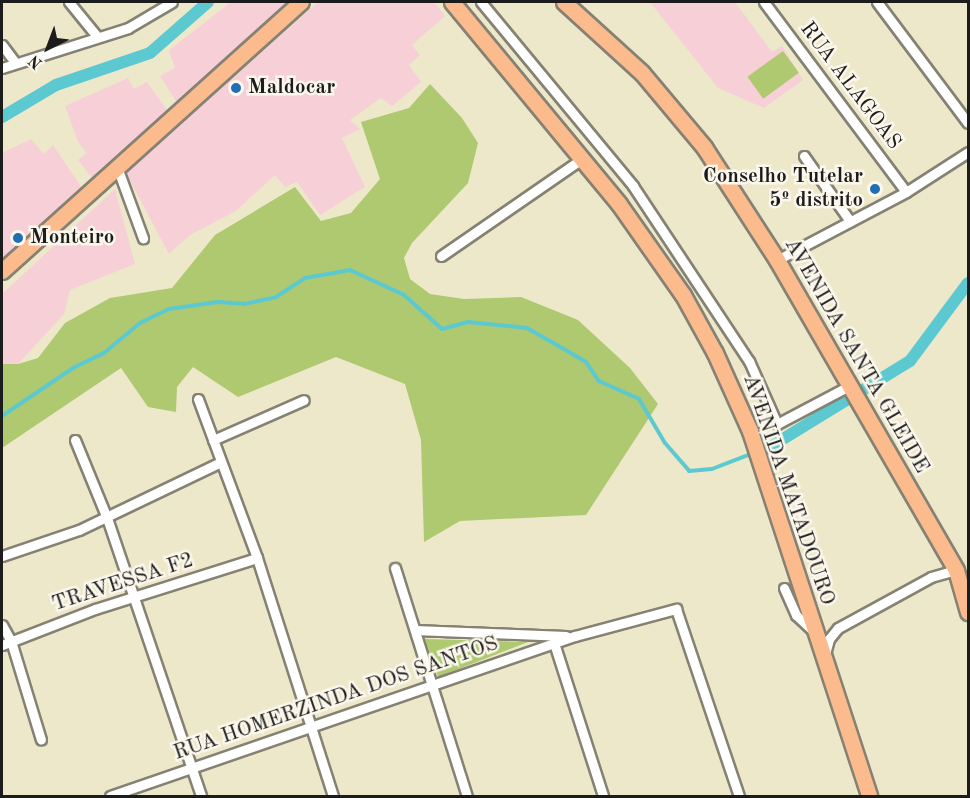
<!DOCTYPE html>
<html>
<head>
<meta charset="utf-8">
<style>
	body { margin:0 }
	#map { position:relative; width:970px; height:798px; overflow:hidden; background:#eee8cb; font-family:"Old Standard TT",serif }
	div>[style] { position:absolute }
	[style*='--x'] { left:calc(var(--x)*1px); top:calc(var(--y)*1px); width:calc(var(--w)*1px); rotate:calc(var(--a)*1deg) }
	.built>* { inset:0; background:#f6cfd7 }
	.green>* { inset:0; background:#aec96f; transform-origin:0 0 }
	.stream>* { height:4px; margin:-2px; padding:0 2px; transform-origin:2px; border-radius:2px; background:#5cc9d1 }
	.canal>* { height:12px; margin:-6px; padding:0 6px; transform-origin:6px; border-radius:6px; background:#5cc9d1 }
	.roads { filter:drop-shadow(2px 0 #858274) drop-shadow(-2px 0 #858274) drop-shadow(0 2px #858274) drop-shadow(0 -2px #858274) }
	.street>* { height:9px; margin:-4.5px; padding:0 4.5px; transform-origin:4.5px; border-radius:4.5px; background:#fff }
	.primary>* { height:15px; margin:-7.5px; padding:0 7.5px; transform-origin:7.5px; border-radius:7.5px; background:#fbbb8d }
	.dots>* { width:16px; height:16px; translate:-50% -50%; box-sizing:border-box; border:3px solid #fbf7ec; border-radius:50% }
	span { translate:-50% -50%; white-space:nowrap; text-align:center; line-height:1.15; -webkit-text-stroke:5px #fbf7ec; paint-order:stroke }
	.street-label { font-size:21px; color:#1c1c1c }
	.poi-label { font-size:21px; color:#1c1c1c; font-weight:700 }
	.left { translate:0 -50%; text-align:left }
	.right { translate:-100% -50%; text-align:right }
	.frame { position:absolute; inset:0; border:3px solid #1c1c1c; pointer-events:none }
	.north { position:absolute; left:18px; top:18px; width:60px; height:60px; -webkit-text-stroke:4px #fbf7ec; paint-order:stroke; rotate:222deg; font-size:16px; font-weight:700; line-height:24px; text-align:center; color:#1c1c1c }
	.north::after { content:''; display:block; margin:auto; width:21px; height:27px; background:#1c1c1c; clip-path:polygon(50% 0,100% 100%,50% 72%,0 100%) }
</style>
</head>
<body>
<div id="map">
	<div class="built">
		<i style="clip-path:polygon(231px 2px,296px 2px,179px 106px,160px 76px,175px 68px,169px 50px)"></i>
		<i style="clip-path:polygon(318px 2px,434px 2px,445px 16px,412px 45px,420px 55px,409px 65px,421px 82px,392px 106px,381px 98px,350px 120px,360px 129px,342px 138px,365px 187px,320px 215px,297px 182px,285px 187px,275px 175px,236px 211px,190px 235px,169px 254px,126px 173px)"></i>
		<i style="clip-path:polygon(650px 2px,735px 2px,772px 52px,782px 46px,803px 80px,764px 108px,718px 88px)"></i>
		<i style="clip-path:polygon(128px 78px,134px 89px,147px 82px,169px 113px,92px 178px,78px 160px,87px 153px,78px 142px,65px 106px)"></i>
		<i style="clip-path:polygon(31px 139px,44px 154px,53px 145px,82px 188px,2px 260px,2px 153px)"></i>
		<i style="clip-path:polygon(115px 189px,135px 264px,70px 290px,64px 314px,18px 364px,2px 364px,2px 294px)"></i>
	</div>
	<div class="green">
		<i style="left:783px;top:51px;width:27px;height:44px;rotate:54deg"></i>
		<i style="clip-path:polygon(430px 84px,462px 118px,478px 143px,468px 183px,412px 243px,404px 258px,410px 279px,430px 294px,464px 299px,521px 297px,578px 320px,630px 368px,658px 404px,586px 515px,460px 521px,424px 542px,421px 440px,405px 384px,336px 357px,238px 397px,193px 367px,177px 387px,176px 412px,148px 407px,121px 368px,2px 448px,2px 364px,18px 364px,38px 358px,65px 323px,110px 298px,172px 288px,215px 235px,295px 187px,321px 221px,351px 213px,380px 179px,361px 122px,409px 108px)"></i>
		<i style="clip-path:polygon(425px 639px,528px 642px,438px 677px)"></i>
	</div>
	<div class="stream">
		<i style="--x:2;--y:416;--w:86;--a:-34.1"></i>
		<i style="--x:73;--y:368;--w:34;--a:-26"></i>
		<i style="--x:104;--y:353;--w:47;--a:-39.8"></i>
		<i style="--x:140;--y:323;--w:32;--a:-26"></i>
		<i style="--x:169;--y:309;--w:49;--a:-8.1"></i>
		<i style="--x:218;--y:302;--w:26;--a:4"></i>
		<i style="--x:244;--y:304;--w:33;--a:-12"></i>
		<i style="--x:276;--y:297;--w:35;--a:-33"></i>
		<i style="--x:305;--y:278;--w:46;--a:-10.1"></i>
		<i style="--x:350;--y:270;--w:60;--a:24.8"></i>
		<i style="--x:404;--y:295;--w:51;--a:41.8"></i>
		<i style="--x:442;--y:329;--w:27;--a:-15"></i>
		<i style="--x:468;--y:322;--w:59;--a:5.8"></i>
		<i style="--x:527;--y:328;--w:40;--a:29.7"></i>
		<i style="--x:562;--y:348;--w:28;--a:30"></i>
		<i style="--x:586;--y:362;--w:23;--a:56"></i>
		<i style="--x:599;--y:381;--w:44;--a:24.2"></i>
		<i style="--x:639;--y:399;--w:51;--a:59.4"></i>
		<i style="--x:665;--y:443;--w:37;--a:49"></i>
		<i style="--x:689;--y:471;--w:23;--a:-5"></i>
		<i style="--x:712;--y:469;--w:44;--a:-21.3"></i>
		<i style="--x:760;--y:451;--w:11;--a:-22"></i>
	</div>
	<div class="canal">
		<i style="--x:2;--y:117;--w:63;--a:-30.7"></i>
		<i style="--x:56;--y:85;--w:99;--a:-18.8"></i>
		<i style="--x:150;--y:53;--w:77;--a:-41.3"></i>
		<i style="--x:770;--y:447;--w:164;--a:-31.6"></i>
		<i style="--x:910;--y:361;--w:97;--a:-53.4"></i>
	</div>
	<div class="roads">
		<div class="street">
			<i style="--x:69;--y:2;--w:43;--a:50.7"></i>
			<i style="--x:481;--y:2;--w:239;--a:50.4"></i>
			<i style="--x:633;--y:186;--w:210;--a:56.5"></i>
			<i style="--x:749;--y:361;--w:69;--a:66"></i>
			<i style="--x:777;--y:424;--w:84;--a:-27.8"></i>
			<i style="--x:764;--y:2;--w:237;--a:53.2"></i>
			<i style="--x:877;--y:2;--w:151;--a:53.1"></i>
			<i style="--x:2;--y:45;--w:20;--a:53"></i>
			<i style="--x:2;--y:68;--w:132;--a:-17.6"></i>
			<i style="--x:128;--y:28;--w:51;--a:-30.6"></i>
			<i style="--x:804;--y:156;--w:80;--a:54.7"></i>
			<i style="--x:117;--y:167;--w:76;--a:69.9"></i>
			<i style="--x:441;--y:256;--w:173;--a:-34.6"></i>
			<i style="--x:777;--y:260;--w:146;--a:-27.8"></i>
			<i style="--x:906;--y:192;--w:74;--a:-32.8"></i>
			<i style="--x:198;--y:399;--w:170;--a:69.6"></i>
			<i style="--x:257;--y:558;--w:250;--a:72.3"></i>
			<i style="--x:75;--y:440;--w:84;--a:67.7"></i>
			<i style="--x:107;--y:518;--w:293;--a:71.3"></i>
			<i style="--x:213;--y:440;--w:99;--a:-23.7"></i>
			<i style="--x:2;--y:556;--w:81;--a:-18.7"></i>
			<i style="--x:79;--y:530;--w:157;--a:-25.6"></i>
			<i style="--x:395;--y:568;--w:239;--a:72.5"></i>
			<i style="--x:784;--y:588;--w:30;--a:66"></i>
			<i style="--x:796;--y:615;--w:25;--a:43"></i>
			<i style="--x:2;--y:625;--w:18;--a:61"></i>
			<i style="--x:11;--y:641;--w:103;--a:73.1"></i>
			<i style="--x:415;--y:630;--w:151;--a:2.3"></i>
			<i style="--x:554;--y:643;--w:161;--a:72.2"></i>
			<i style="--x:2;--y:645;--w:100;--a:-21.2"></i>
			<i style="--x:95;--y:609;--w:170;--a:-17.5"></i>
			<i style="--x:825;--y:654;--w:16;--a:-75"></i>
			<i style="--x:829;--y:639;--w:14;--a:-51"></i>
			<i style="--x:838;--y:628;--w:106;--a:-28.7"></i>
			<i style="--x:931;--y:577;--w:26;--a:-16"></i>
			<i style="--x:110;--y:796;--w:492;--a:-19"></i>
			<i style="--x:575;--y:636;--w:105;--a:-15"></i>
			<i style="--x:676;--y:609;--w:197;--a:71.4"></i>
		</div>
		<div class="primary">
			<i style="--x:452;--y:2;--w:262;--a:50.4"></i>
			<i style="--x:619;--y:204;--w:111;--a:54.9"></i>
			<i style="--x:683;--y:295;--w:66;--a:61.1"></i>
			<i style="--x:715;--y:353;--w:85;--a:65.8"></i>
			<i style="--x:750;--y:431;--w:384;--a:71.9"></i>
			<i style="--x:564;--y:2;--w:105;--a:42.3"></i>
			<i style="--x:642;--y:73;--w:97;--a:50"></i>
			<i style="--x:704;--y:147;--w:135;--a:57.1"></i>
			<i style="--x:777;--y:260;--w:358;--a:60"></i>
			<i style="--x:956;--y:570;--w:44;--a:74.1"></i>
			<i style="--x:2;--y:271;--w:402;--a:-42"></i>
		</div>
	</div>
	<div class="dots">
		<i style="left:236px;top:88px;background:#1f6fb2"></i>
		<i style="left:875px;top:189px;background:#1f6fb2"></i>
		<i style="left:18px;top:238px;background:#1f6fb2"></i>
	</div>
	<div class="street-label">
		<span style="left:850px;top:86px;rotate:53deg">RUA ALAGOAS</span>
		<span style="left:856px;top:356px;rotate:60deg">AVENIDA SANTA GLEIDE</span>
		<span style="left:788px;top:490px;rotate:71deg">AVENIDA MATADOURO</span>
		<span style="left:123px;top:583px;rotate:-18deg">TRAVESSA F2</span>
		<span style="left:336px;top:699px;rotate:-19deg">RUA HOMERZINDA DOS SANTOS</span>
	</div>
	<div class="poi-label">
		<span class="left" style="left:248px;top:88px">Maldocar</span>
		<span class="right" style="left:863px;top:189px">Conselho Tutelar<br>5º distrito</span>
		<span class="left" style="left:30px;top:238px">Monteiro</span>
	</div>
	<div class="frame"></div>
	<div class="north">N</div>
</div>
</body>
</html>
